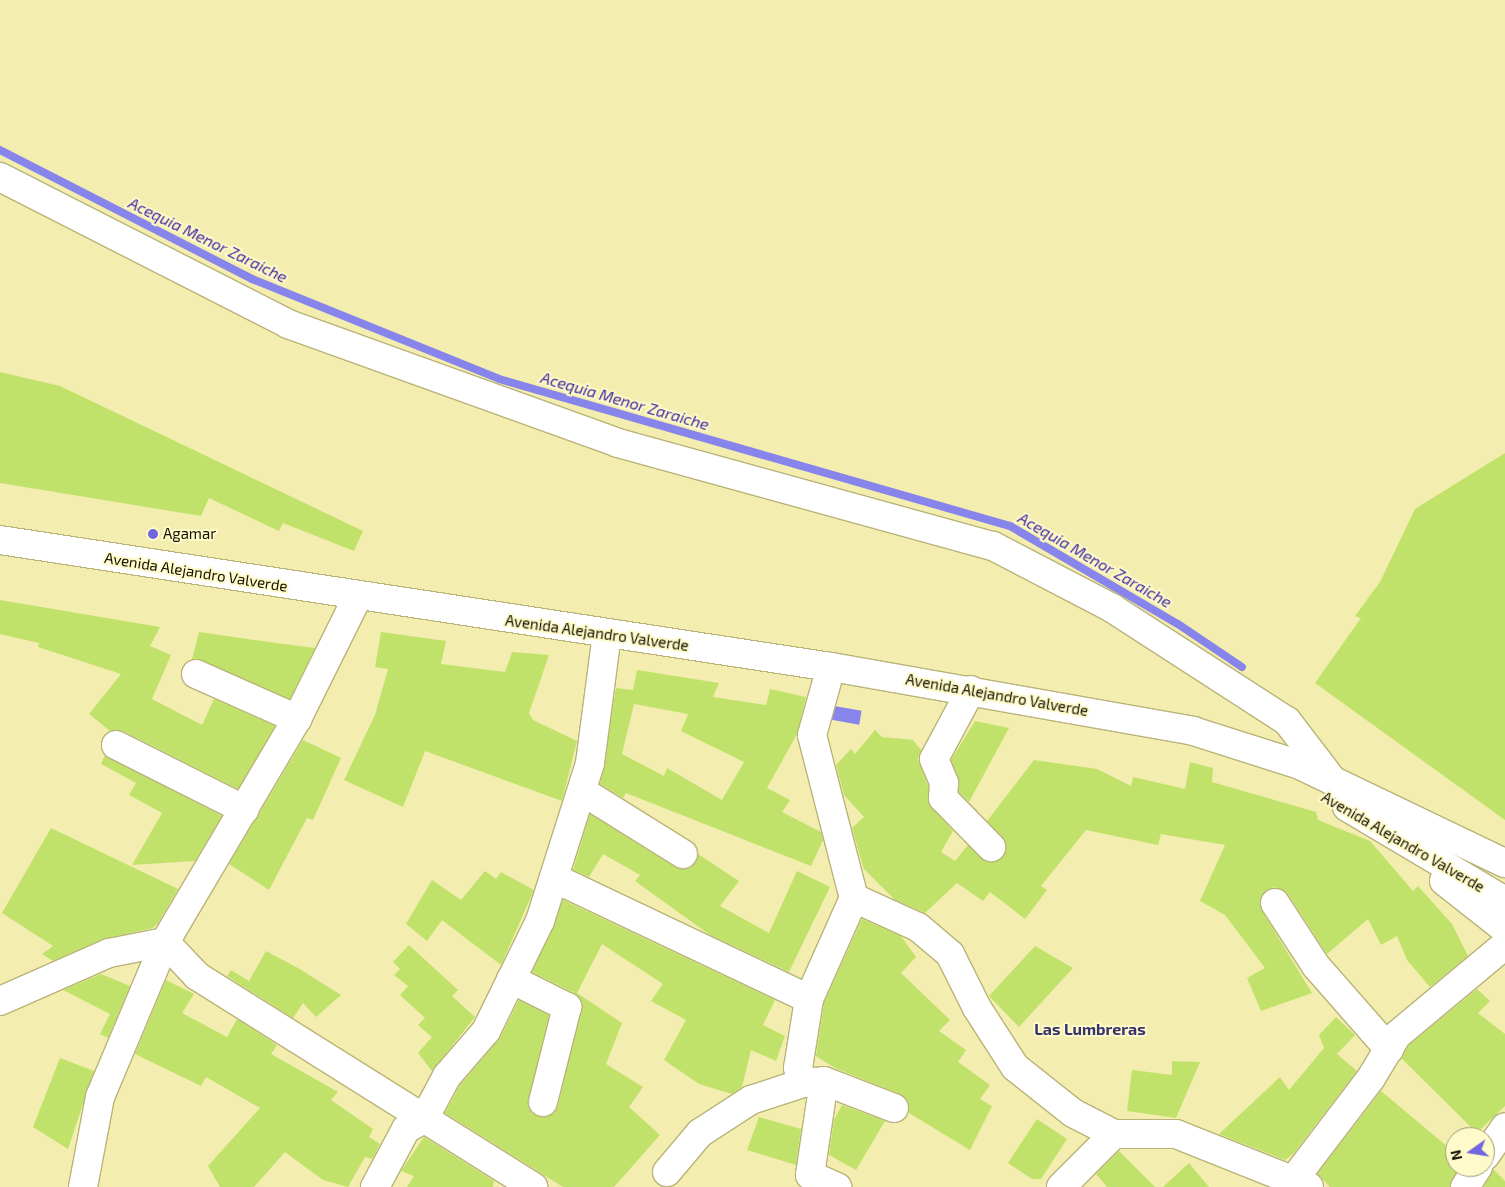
<!DOCTYPE html>
<html>
<head>
<meta charset="utf-8">
<style>
	body { margin:0 }
	#map { position:relative; width:1505px; height:1187px; overflow:hidden; background:#f3edb0; font-family:"Exo 2",sans-serif }
	div>[style] { position:absolute }
	[style*='--x'] { left:calc(var(--x)*1px); top:calc(var(--y)*1px); width:calc(var(--w)*1px); rotate:calc(var(--a)*1deg) }
	.water>* { inset:0; background:#8784eb; transform-origin:0 0 }
	.stream>* { height:8px; margin:-4px; padding:0 4px; transform-origin:4px; border-radius:4px; background:#8784eb }
	.building>* { inset:0; background:#c0e26b }
	.roads { filter:drop-shadow(1px 0 #b9b378) drop-shadow(-1px 0 #b9b378) drop-shadow(0 1px #b9b378) drop-shadow(0 -1px #b9b378) }
	.street>* { height:28px; margin:-14px; padding:0 14px; transform-origin:14px; border-radius:14px; background:#fff }
	.primary>* { height:28px; margin:-14px; padding:0 14px; transform-origin:14px; border-radius:14px; background:#fff }
	.dots>* { width:14px; height:14px; translate:-50% -50%; box-sizing:border-box; border:2px solid #fefac9; border-radius:50% }
	span { translate:-50% -50%; white-space:nowrap; text-align:center; line-height:1.15; -webkit-text-stroke:4px #fefac9; paint-order:stroke }
	.poi-label { font-size:15px; color:#141100 }
	.left { translate:0 -50%; text-align:left }
	.street-label { font-size:15px; color:#141100 }
	.water-label { font-size:16px; color:#402aa1; font-style:italic }
	.neighbourhood-label { font-size:16px; color:#36326e; font-weight:700 }
	.north { position:absolute; left:1445px; top:1127px; width:50px; height:50px; box-sizing:border-box; background:#fefac9; border:1px solid #a09d79; border-radius:50%; rotate:257deg; font-size:14px; font-weight:700; line-height:20px; text-align:center; color:#141100 }
	.north::after { content:''; display:block; margin:auto; width:18px; height:22px; background:#6f66e0; clip-path:polygon(50% 0,100% 100%,50% 72%,0 100%) }
</style>
</head>
<body>
<div id="map">
	<div class="water">
		<i style="left:834px;top:706px;width:28px;height:14px;rotate:10deg"></i>
	</div>
	<div class="stream">
		<i style="--x:0;--y:150;--w:283;--a:27.1"></i>
		<i style="--x:252;--y:279;--w:266;--a:22"></i>
		<i style="--x:499;--y:379;--w:532;--a:16.05"></i>
		<i style="--x:1010;--y:526;--w:194;--a:30.3"></i>
		<i style="--x:1178;--y:624;--w:77;--a:33.9"></i>
	</div>
	<div class="building">
		<i style="clip-path:polygon(0 372px,60px 386px,363px 531px,354px 551px,283px 523px,279px 531px,209px 498px,201px 516px,0 483px)"></i>
		<i style="clip-path:polygon(1505px 453px,1505px 820px,1315px 683px,1361px 618px,1355px 616px,1380px 582px,1415px 509px)"></i>
		<i style="clip-path:polygon(0 600px,160px 627px,150px 646px,171px 655px,152px 699px,202px 725px,214px 699px,275px 726px,238px 789px,123px 731px,110px 731px,89px 714px,121px 674px,38px 647px,39px 643px,0 634px)"></i>
		<i style="clip-path:polygon(199px 632px,276px 643px,315px 648px,290px 699px,192px 659px)"></i>
		<i style="clip-path:polygon(381px 632px,446px 641px,441px 664px,505px 672px,512px 652px,549px 655px,529px 713px,533px 720px,577px 741px,562px 801px,425px 751px,403px 807px,344px 780px,375px 715px,388px 669px,375px 667px)"></i>
		<i style="clip-path:polygon(evenodd,637px 670px,719px 683px,713px 697px,766px 705px,770px 689px,806px 697px,797px 734px,767px 788px,790px 800px,782px 812px,821px 832px,823px 840px,811px 866px,626px 793px,623px 798px,600px 784px,616px 688px,633px 690px,637px 670px,634px 704px,688px 714px,681px 731px,744px 762px,722px 800px,667px 768px,664px 776px,622px 754px,634px 704px)"></i>
		<i style="clip-path:polygon(975px 721px,1009px 728px,969px 802px,959px 792px,951px 760px)"></i>
		<i style="clip-path:polygon(875px 730px,882px 737px,913px 740px,921px 750px,918px 759px,928px 786px,929px 804px,953px 831px,941px 852px,955px 861px,968px 845px,986px 862px,1002px 858px,1006px 843px,987px 821px,1034px 760px,1097px 769px,1131px 786px,1133px 777px,1185px 789px,1190px 762px,1213px 768px,1212px 782px,1316px 812px,1318px 820px,1370px 841px,1413px 891px,1418px 886px,1452px 924px,1468px 956px,1430px 987px,1407px 960px,1397px 936px,1381px 945px,1368px 919px,1327px 954px,1288px 894px,1274px 887px,1261px 896px,1262px 911px,1312px 993px,1261px 1011px,1247px 978px,1265px 968px,1225px 915px,1200px 901px,1225px 845px,1161px 834px,1158px 845px,1086px 830px,1041px 886px,1047px 890px,1025px 919px,990px 892px,983px 901px,957px 883px,925px 913px,895px 900px,864px 869px,859px 853px,852px 828px,864px 817px,844px 795px,836px 765px,851px 749px,855px 754px)"></i>
		<i style="clip-path:polygon(303px 740px,341px 758px,313px 820px,307px 818px,269px 890px,229px 864px)"></i>
		<i style="clip-path:polygon(105px 755px,222px 816px,195px 861px,132px 865px,162px 813px,129px 795px,136px 783px,101px 764px)"></i>
		<i style="clip-path:polygon(590px 814px,675px 867px,691px 868px,698px 854px,739px 881px,720px 906px,769px 933px,797px 871px,830px 887px,789px 972px,710px 935px,635px 881px,640px 875px,603px 854px,589px 877px,573px 870px)"></i>
		<i style="clip-path:polygon(51px 828px,178px 889px,158px 923px,153px 928px,103px 939px,53px 961px,42px 954px,53px 946px,2px 913px)"></i>
		<i style="clip-path:polygon(485px 871px,496px 879px,501px 872px,534px 890px,501px 965px,442px 920px,427px 941px,406px 924px,432px 880px,461px 900px)"></i>
		<i style="clip-path:polygon(563px 900px,775px 1000px,763px 1025px,785px 1036px,776px 1061px,751px 1050px,742px 1087px,732px 1094px,699px 1084px,664px 1060px,686px 1020px,651px 1001px,663px 984px,602px 944px,577px 993px,622px 1023px,606px 1064px,643px 1087px,629px 1107px,660px 1135px,614px 1187px,563px 1187px,445px 1113px,460px 1085px,500px 1038px,519px 1000px,549px 1015px,528px 1107px,532px 1114px,547px 1117px,558px 1106px,582px 1004px,574px 993px,532px 972px)"></i>
		<i style="clip-path:polygon(862px 919px,901px 936px,916px 957px,901px 973px,950px 1020px,939px 1031px,966px 1050px,958px 1062px,990px 1085px,980px 1099px,992px 1106px,970px 1150px,909px 1113px,909px 1105px,900px 1094px,835px 1068px,816px 1056px,824px 1003px)"></i>
		<i style="clip-path:polygon(409px 945px,458px 990px,452px 996px,475px 1017px,432px 1071px,418px 1053px,432px 1037px,418px 1025px,425px 1018px,400px 995px,408px 986px,394px 975px,400px 969px,393px 962px)"></i>
		<i style="clip-path:polygon(1035px 946px,1073px 968px,1019px 1027px,989px 996px)"></i>
		<i style="clip-path:polygon(266px 951px,298px 968px,341px 995px,316px 1017px,303px 1003px,293px 1018px,227px 976px,231px 970px,249px 981px)"></i>
		<i style="clip-path:polygon(101px 974px,130px 986px,108px 1038px,100px 1034px,110px 1014px,63px 990px)"></i>
		<i style="clip-path:polygon(166px 980px,194px 994px,182px 1013px,227px 1037px,237px 1019px,277px 1045px,271px 1054px,338px 1092px,331px 1100px,373px 1129px,369px 1137px,380px 1144px,372px 1159px,365px 1157px,348px 1187px,323px 1180px,285px 1152px,254px 1187px,220px 1187px,208px 1166px,260px 1108px,206px 1077px,201px 1086px,135px 1054px)"></i>
		<i style="clip-path:polygon(1477px 989px,1490px 1001px,1478px 1013px,1505px 1034px,1505px 1106px,1477px 1133px,1401px 1058px,1409px 1045px)"></i>
		<i style="clip-path:polygon(1336px 1017px,1355px 1035px,1337px 1054px,1357px 1071px,1293px 1154px,1285px 1160px,1219px 1134px,1280px 1077px,1289px 1090px,1324px 1048px,1319px 1035px)"></i>
		<i style="clip-path:polygon(60px 1058px,94px 1071px,68px 1149px,33px 1127px)"></i>
		<i style="clip-path:polygon(1172px 1061px,1200px 1062px,1176px 1118px,1127px 1111px,1132px 1070px,1172px 1075px)"></i>
		<i style="clip-path:polygon(1381px 1091px,1455px 1153px,1455px 1167px,1459px 1167px,1450px 1187px,1330px 1187px,1317px 1174px)"></i>
		<i style="clip-path:polygon(842px 1105px,885px 1121px,856px 1170px,829px 1155px,834px 1120px)"></i>
		<i style="clip-path:polygon(759px 1117px,801px 1129px,796px 1165px,747px 1150px)"></i>
		<i style="clip-path:polygon(1037px 1119px,1067px 1139px,1041px 1179px,1032px 1179px,1008px 1163px)"></i>
		<i style="clip-path:polygon(424px 1137px,494px 1181px,493px 1187px,407px 1187px,414px 1176px,401px 1171px)"></i>
		<i style="clip-path:polygon(1119px 1151px,1155px 1187px,1107px 1187px,1096px 1174px)"></i>
		<i style="clip-path:polygon(1189px 1163px,1209px 1187px,1163px 1187px)"></i>
		<i style="clip-path:polygon(1493px 1169px,1505px 1181px,1505px 1187px,1484px 1187px)"></i>
	</div>
	<div class="roads">
		<div class="street">
			<i style="--x:0;--y:177;--w:323;--a:27"></i>
			<i style="--x:288;--y:324;--w:351;--a:19.8"></i>
			<i style="--x:618;--y:443;--w:389;--a:15.4"></i>
			<i style="--x:993;--y:546;--w:134;--a:27.5"></i>
			<i style="--x:1112;--y:608;--w:208;--a:32.9"></i>
			<i style="--x:1287;--y:721;--w:76;--a:52.5"></i>
			<i style="--x:831;--y:667;--w:71;--a:105.6"></i>
			<i style="--x:812;--y:735;--w:168;--a:75.6"></i>
			<i style="--x:854;--y:898;--w:70;--a:24.4"></i>
			<i style="--x:918;--y:927;--w:42;--a:40.2"></i>
			<i style="--x:950;--y:954;--w:60;--a:63.4"></i>
			<i style="--x:977;--y:1008;--w:70;--a:57.2"></i>
			<i style="--x:1015;--y:1067;--w:74;--a:38.4"></i>
			<i style="--x:1073;--y:1113;--w:46;--a:27.1"></i>
			<i style="--x:196;--y:674;--w:111;--a:24"></i>
			<i style="--x:971;--y:690;--w:78;--a:118.2"></i>
			<i style="--x:934;--y:759;--w:26;--a:67"></i>
			<i style="--x:944;--y:783;--w:15;--a:94"></i>
			<i style="--x:943;--y:798;--w:69;--a:45.6"></i>
			<i style="--x:116;--y:745;--w:144;--a:26.7"></i>
			<i style="--x:582;--y:791;--w:119;--a:32"></i>
			<i style="--x:554;--y:878;--w:282;--a:25.4"></i>
			<i style="--x:1275;--y:903;--w:75;--a:56.9"></i>
			<i style="--x:1316;--y:966;--w:111;--a:48.7"></i>
			<i style="--x:511;--y:979;--w:63;--a:26.6"></i>
			<i style="--x:567;--y:1007;--w:98;--a:104.2"></i>
			<i style="--x:0;--y:1001;--w:119;--a:-23.8"></i>
			<i style="--x:109;--y:953;--w:57;--a:-11.1"></i>
			<i style="--x:165;--y:942;--w:259;--a:-59.4"></i>
			<i style="--x:297;--y:719;--w:135;--a:-63.6"></i>
			<i style="--x:824;--y:1081;--w:75;--a:21.1"></i>
			<i style="--x:803;--y:1083;--w:21;--a:-5"></i>
			<i style="--x:824;--y:1081;--w:95;--a:98.5"></i>
			<i style="--x:810;--y:1175;--w:30;--a:24"></i>
			<i style="--x:1485;--y:1156;--w:35;--a:-55"></i>
			<i style="--x:667;--y:1172;--w:51;--a:-49.8"></i>
			<i style="--x:700;--y:1133;--w:61;--a:-32.9"></i>
			<i style="--x:751;--y:1100;--w:55;--a:-18.1"></i>
			<i style="--x:803;--y:1083;--w:16;--a:-108"></i>
			<i style="--x:798;--y:1068;--w:70;--a:-80.9"></i>
			<i style="--x:809;--y:999;--w:111;--a:-66"></i>
			<i style="--x:83;--y:1187;--w:92;--a:-79.3"></i>
			<i style="--x:100;--y:1097;--w:168;--a:-67.2"></i>
			<i style="--x:165;--y:942;--w:47;--a:46.7"></i>
			<i style="--x:197;--y:976;--w:397;--a:32.1"></i>
			<i style="--x:375;--y:1187;--w:66;--a:-61.9"></i>
			<i style="--x:406;--y:1129;--w:21;--a:-29"></i>
			<i style="--x:424;--y:1119;--w:49;--a:-61.9"></i>
			<i style="--x:447;--y:1076;--w:60;--a:-49.1"></i>
			<i style="--x:486;--y:1031;--w:123;--a:-63.9"></i>
			<i style="--x:540;--y:921;--w:166;--a:-72.4"></i>
			<i style="--x:590;--y:763;--w:130;--a:-82.5"></i>
			<i style="--x:1061;--y:1187;--w:75;--a:-45"></i>
			<i style="--x:1114;--y:1134;--w:62;--a:0"></i>
			<i style="--x:1176;--y:1134;--w:143;--a:21.7"></i>
			<i style="--x:1288;--y:1187;--w:137;--a:-52.7"></i>
			<i style="--x:1371;--y:1078;--w:50;--a:-58.8"></i>
			<i style="--x:1397;--y:1035;--w:141;--a:-39.8"></i>
			<i style="--x:1465;--y:1187;--w:24;--a:-57"></i>
		</div>
		<div class="primary">
			<i style="--x:0;--y:540;--w:841;--a:8.69"></i>
			<i style="--x:831;--y:667;--w:368;--a:10"></i>
			<i style="--x:1193;--y:731;--w:112;--a:17.6"></i>
			<i style="--x:1300;--y:765;--w:227;--a:25.6"></i>
			<i style="--x:1347;--y:807;--w:184;--a:30.7"></i>
			<i style="--x:1444;--y:881;--w:78;--a:38.2"></i>
		</div>
	</div>
	<div class="dots">
		<i style="left:153px;top:534px;background:#6f66e0"></i>
	</div>
	<div class="poi-label">
		<span class="left" style="left:163px;top:534px">Agamar</span>
	</div>
	<div class="street-label">
		<span style="left:196px;top:572px;rotate:9deg">Avenida Alejandro Valverde</span>
		<span style="left:597px;top:633px;rotate:8deg">Avenida Alejandro Valverde</span>
		<span style="left:997px;top:695px;rotate:10deg">Avenida Alejandro Valverde</span>
		<span style="left:1403px;top:842px;rotate:30deg">Avenida Alejandro Valverde</span>
	</div>
	<div class="water-label">
		<span style="left:208px;top:240px;rotate:26deg">Acequia Menor Zaraiche</span>
		<span style="left:625px;top:401px;rotate:16deg">Acequia Menor Zaraiche</span>
		<span style="left:1095px;top:560px;rotate:30deg">Acequia Menor Zaraiche</span>
	</div>
	<div class="neighbourhood-label">
		<span style="left:1090px;top:1029px">Las Lumbreras</span>
	</div>
	<div class="north">N</div>
</div>
</body>
</html>
